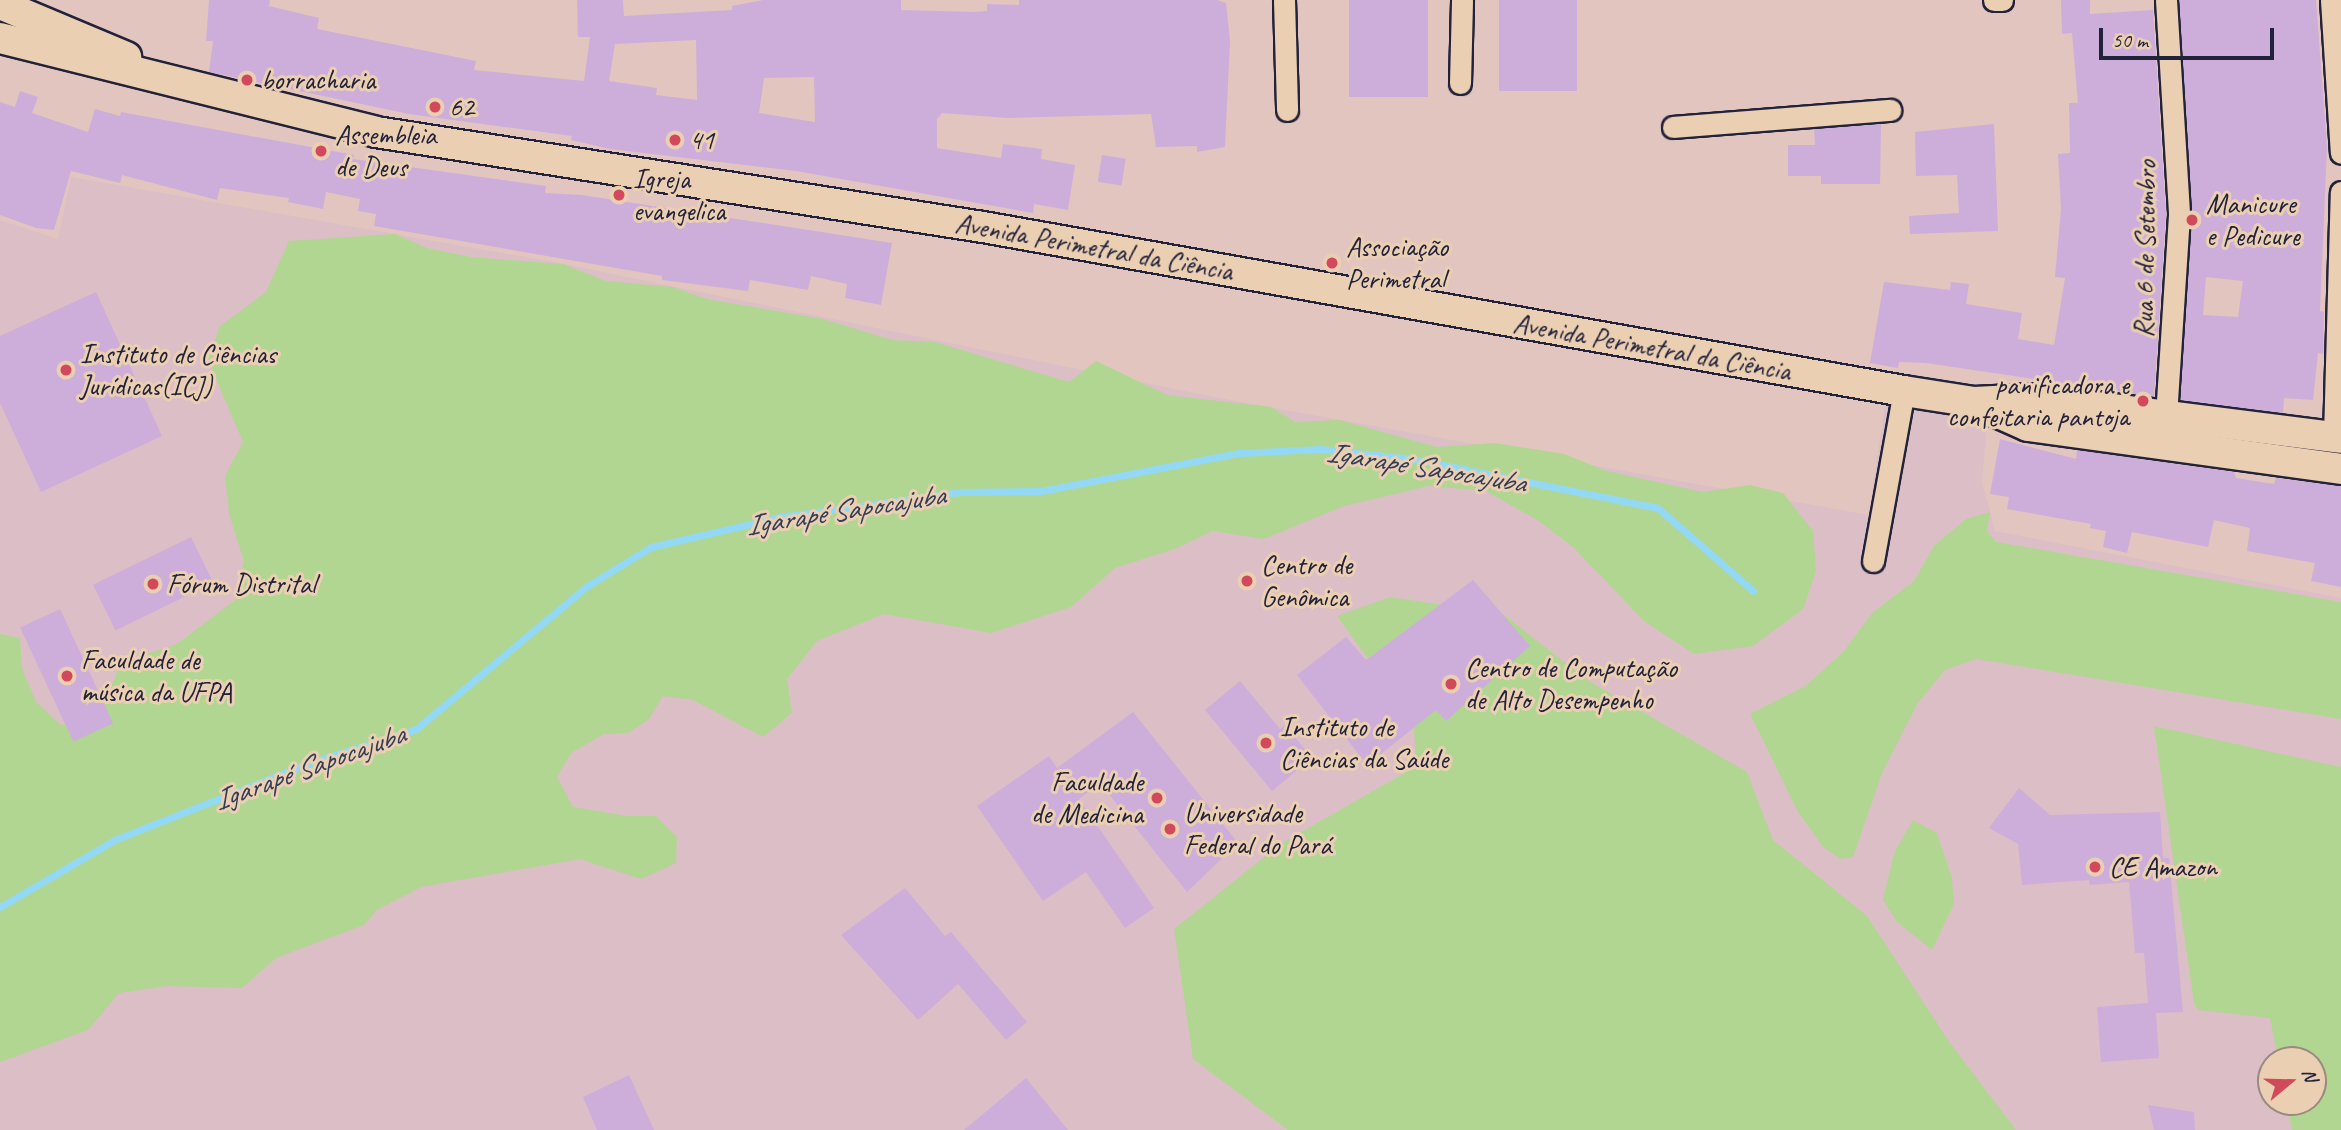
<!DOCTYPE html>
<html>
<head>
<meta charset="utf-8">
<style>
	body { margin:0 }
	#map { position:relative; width:2341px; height:1130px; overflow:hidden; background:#e2c5be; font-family:Caveat,sans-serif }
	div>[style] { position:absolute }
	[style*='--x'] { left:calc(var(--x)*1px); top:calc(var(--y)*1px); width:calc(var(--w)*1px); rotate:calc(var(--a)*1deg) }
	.built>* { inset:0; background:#dcbec6 }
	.green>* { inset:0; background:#b1d691 }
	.stream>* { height:7px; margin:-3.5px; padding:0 3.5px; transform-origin:3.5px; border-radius:3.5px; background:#93d9f5 }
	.building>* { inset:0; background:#cdaeda; transform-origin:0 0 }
	.roads { filter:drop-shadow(2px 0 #22223b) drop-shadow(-2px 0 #22223b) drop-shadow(0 2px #22223b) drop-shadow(0 -2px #22223b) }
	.minor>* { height:21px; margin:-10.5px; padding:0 10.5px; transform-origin:10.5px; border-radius:10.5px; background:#ebcfb2 }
	.secondary>* { height:30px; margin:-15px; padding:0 15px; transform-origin:15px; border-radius:15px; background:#ebcfb2 }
	.dots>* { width:19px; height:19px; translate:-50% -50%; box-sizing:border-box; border:4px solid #ebcfb2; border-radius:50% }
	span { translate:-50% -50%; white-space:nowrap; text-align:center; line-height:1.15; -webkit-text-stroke:6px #ebcfb2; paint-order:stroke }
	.poi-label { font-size:28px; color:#22223b }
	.left { translate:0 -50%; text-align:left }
	.right { translate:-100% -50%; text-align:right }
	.street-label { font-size:28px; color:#22223b }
	.water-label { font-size:30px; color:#333d57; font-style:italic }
	.north { position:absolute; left:2257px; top:1046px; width:70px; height:70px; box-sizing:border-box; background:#ebcfb2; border:2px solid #9b8a82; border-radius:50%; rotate:71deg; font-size:19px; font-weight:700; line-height:28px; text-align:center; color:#22223b }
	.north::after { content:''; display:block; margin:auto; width:24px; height:32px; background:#d1495b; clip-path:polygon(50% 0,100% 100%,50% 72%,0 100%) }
	.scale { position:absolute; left:2099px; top:28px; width:175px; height:32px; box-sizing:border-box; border:4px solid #22223b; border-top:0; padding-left:9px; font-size:21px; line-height:24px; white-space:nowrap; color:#22223b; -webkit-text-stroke:5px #ebcfb2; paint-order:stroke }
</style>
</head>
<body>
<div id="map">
	<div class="built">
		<i style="clip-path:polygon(evenodd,71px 177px,554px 262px,1219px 398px,1869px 515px,1886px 398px,1987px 425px,1982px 482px,1995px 531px,2341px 598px,2341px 1130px,0 1130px,0 220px,58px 239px,71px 177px,2271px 1060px,2313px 1060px,2313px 1102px,2271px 1102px,2271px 1060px)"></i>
	</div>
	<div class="green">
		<i style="clip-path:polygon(395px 234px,427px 248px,471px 257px,563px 264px,606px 281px,673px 287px,707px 299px,823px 319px,892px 340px,935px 342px,1069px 382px,1096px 361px,1167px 395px,1271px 407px,1295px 422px,1339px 420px,1437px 447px,1495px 443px,1564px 454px,1607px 471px,1703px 492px,1750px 485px,1783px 493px,1813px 531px,1816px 571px,1803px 609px,1753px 646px,1694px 654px,1644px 621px,1574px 548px,1539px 521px,1486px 491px,1429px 486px,1344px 506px,1264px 539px,1212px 531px,1177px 548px,1115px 568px,1071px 607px,991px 633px,884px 614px,817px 641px,787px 679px,792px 713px,763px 737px,693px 700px,663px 696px,649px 719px,628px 733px,604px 734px,571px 753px,557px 777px,573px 807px,627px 816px,656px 816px,677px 837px,676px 863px,641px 879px,580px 859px,421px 887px,377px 910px,364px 925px,276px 958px,242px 988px,167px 986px,119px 993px,88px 1030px,0 1062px,0 634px,20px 638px,22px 668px,36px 702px,61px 725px,101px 715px,117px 672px,141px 656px,177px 644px,235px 600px,244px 561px,229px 514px,225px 476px,243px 442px,208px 360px,220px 326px,266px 292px,289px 241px)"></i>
		<i style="clip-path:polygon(1990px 512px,1987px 531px,1996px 542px,2341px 602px,2341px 719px,1976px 659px,1945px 670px,1917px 704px,1882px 773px,1853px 857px,1840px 859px,1823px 847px,1798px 812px,1750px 714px,1807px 685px,1844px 651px,1872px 613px,1914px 581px,1934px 546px,1966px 519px)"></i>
		<i style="clip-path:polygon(1390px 597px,1503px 614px,1587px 680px,1747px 772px,1773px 840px,1867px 916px,1950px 1043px,2016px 1130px,1288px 1130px,1193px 1059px,1174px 929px,1282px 843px,1417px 766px,1413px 721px,1337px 616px)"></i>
		<i style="clip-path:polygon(2154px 726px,2341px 767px,2341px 1130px,2292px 1130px,2286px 1102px,2313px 1102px,2313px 1060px,2278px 1060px,2270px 1018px,2198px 1010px,2194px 1003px)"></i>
		<i style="clip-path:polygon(1913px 820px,1937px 833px,1952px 878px,1954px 904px,1932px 950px,1898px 923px,1883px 900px,1894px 853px)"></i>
	</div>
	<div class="stream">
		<i style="--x:0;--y:907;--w:132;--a:-30.4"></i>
		<i style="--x:114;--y:840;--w:213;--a:-21.5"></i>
		<i style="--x:312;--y:762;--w:109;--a:-17.6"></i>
		<i style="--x:416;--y:729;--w:223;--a:-39.9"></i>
		<i style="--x:587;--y:586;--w:75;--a:-31.4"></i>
		<i style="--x:651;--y:547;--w:132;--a:-13.1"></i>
		<i style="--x:780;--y:517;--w:183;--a:-7.9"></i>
		<i style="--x:961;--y:492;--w:80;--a:-0.7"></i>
		<i style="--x:1041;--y:491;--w:202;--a:-10.9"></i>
		<i style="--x:1239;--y:453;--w:81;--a:-2.8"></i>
		<i style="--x:1320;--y:449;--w:94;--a:6.1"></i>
		<i style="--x:1413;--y:459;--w:250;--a:11.3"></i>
		<i style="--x:1658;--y:508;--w:126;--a:41.1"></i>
	</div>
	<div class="building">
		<i style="clip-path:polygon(evenodd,209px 0,270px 0,269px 6px,319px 18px,317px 29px,476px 61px,474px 70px,584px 81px,590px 37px,578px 37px,577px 0,623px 0,624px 16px,732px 10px,732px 6px,763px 0,901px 0,901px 10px,973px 12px,987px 11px,987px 4px,1019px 5px,1019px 0,1217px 0,1226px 3px,1230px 41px,1225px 147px,1197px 152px,1197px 146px,1156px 147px,1151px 114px,1007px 118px,942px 113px,937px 119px,937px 148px,1001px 158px,1003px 144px,1042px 149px,1041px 159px,1075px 165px,1068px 210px,1034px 204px,1033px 213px,796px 171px,610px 149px,571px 140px,572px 136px,409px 114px,209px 72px,213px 41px,206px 41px,209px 0,696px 40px,697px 100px,656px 95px,657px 88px,609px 81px,615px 44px,696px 40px,209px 0,814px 77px,815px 122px,759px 113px,764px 78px,814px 77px)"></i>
		<i style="left:1349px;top:0;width:79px;height:97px"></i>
		<i style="left:1499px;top:0;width:78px;height:91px"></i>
		<i style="clip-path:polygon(2061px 0,2090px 0,2090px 14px,2153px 10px,2166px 215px,2154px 397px,1926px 363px,1899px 362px,1898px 368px,1870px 363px,1884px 282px,1950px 290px,1951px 282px,1969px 284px,1966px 304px,2022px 313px,2018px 339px,2054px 345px,2065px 278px,2055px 277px,2061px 210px,2058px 154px,2070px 153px,2069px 103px,2078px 103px,2072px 33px,2062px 34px)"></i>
		<i style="clip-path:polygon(evenodd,2179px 0,2316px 0,2327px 147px,2320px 311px,2324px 312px,2323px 354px,2318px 353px,2313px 400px,2284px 398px,2283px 413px,2180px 400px,2192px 214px,2179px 0,2206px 277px,2243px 281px,2238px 317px,2203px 315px,2206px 277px)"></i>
		<i style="clip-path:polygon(20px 91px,38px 97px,32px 113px,88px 132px,95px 109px,120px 116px,121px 112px,354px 155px,353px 159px,546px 186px,545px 193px,582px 195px,892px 243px,881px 305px,845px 298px,847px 284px,811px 276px,808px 290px,750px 280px,748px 291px,662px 280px,662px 276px,374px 226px,376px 214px,358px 211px,360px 199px,326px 192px,323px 209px,288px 202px,289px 198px,220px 188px,217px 200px,122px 175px,120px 183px,71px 171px,54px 230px,36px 228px,0 215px,0 102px,15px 107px)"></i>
		<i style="clip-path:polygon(1881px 124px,1880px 184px,1821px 184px,1821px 176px,1788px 176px,1788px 145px,1815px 145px,1814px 129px)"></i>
		<i style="clip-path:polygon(1994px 124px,1998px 231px,1910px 234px,1909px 216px,1959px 213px,1957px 175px,1916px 176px,1915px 132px)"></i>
		<i style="left:1102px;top:155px;width:24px;height:27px;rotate:9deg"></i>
		<i style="clip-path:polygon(96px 292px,162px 436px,41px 492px,0 403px,0 336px)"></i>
		<i style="clip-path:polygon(2000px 439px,2076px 459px,2077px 450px,2234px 472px,2236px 478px,2274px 484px,2276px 478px,2341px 486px,2341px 587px,2311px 581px,2315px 563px,2247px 551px,2250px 528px,2214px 520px,2208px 547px,2132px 532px,2127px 553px,2103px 547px,2106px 531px,2090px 528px,2091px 524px,2007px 509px,2009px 497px,1990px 494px)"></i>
		<i style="left:191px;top:537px;width:51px;height:109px;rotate:64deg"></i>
		<i style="clip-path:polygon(1473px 580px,1530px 646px,1446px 721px,1436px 710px,1367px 765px,1297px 675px,1346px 637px,1366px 660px)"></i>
		<i style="left:60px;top:609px;width:126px;height:44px;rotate:65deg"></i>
		<i style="clip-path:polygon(1240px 681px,1280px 729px,1285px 725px,1312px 758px,1272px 791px,1205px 710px)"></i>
		<i style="clip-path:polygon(1133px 712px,1238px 843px,1187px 892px,1100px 783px,1079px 799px,1154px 908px,1125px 928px,1086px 872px,1043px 901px,977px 806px,1049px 756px,1057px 768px)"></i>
		<i style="clip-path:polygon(2019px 788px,2050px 815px,2160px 812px,2163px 858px,2169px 858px,2183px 1012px,2156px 1013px,2159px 1058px,2101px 1062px,2097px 1007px,2148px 1003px,2144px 953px,2135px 953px,2129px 882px,2090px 885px,2089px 880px,2022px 885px,2018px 844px,1989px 828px)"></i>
		<i style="clip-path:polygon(905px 888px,945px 936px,951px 932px,1027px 1022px,1006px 1040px,958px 984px,918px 1020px,841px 935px)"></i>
		<i style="clip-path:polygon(629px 1075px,654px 1130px,597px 1130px,583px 1097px)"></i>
		<i style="clip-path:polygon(1026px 1078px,1068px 1130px,964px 1130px)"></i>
		<i style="clip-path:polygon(2148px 1105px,2194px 1112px,2195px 1130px,2154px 1130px)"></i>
	</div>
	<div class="roads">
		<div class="minor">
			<i style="--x:1284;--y:0;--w:110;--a:88.4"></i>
			<i style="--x:1994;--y:0;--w:8;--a:0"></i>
			<i style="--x:2166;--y:0;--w:215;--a:86.5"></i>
			<i style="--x:2179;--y:215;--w:200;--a:93.7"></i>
			<i style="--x:2331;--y:0;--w:153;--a:86.3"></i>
			<i style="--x:1460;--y:83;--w:83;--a:-88.6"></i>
			<i style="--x:1673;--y:127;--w:218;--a:-4.5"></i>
			<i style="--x:2334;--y:436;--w:244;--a:-88.4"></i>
			<i style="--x:1873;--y:561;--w:173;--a:-79.7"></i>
		</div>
		<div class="secondary">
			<i style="--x:0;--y:4;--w:137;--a:22.8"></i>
			<i style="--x:0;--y:38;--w:388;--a:14"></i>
			<i style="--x:376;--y:132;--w:614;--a:8.9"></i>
			<i style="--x:983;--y:227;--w:935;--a:10.1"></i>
			<i style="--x:1904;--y:391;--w:71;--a:8.9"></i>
			<i style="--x:1974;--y:402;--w:59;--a:-2.9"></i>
			<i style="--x:2033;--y:399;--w:310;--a:7.2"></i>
			<i style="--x:1981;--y:405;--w:51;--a:24.1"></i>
			<i style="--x:2028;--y:426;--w:316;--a:7.8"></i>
		</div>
	</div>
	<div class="dots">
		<i style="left:247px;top:80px;background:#d1495b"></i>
		<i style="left:435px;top:107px;background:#d1495b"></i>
		<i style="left:675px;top:140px;background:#d1495b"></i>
		<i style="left:321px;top:151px;background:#d1495b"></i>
		<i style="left:619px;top:195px;background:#d1495b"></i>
		<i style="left:2192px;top:220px;background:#d1495b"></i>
		<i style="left:1332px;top:263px;background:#d1495b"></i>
		<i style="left:66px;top:370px;background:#d1495b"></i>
		<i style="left:2143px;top:401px;background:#d1495b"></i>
		<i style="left:1247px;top:581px;background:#d1495b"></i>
		<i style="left:153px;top:584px;background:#d1495b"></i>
		<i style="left:67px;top:676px;background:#d1495b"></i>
		<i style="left:1451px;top:684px;background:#d1495b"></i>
		<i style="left:1266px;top:743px;background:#d1495b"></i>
		<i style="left:1157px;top:798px;background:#d1495b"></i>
		<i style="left:1170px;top:829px;background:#d1495b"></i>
		<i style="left:2095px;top:867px;background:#d1495b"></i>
	</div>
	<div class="poi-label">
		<span class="left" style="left:261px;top:80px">borracharia</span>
		<span class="left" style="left:449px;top:107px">62</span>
		<span class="left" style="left:335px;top:151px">Assembleia<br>de Deus</span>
		<span class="left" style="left:689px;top:140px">41</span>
		<span class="left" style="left:633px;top:195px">Igreja<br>evangelica</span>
		<span class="left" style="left:2206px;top:220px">Manicure<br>e Pedicure</span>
		<span class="left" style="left:1346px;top:263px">Associação<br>Perimetral</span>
		<span class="left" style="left:80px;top:370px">Instituto de Ciências<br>Jurídicas(ICJ)</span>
		<span class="right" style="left:2129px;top:401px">panificadora e<br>confeitaria pantoja</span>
		<span class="left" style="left:1261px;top:581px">Centro de<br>Genômica</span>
		<span class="left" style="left:167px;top:584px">Fórum Distrital</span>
		<span class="left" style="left:81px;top:676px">Faculdade de<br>música da UFPA</span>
		<span class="left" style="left:1465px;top:684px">Centro de Computação<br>de Alto Desempenho</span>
		<span class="left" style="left:1280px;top:743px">Instituto de<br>Ciências da Saúde</span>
		<span class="right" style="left:1143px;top:798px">Faculdade<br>de Medicina</span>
		<span class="left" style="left:1184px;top:829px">Universidade<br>Federal do Pará</span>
		<span class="left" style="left:2109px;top:867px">CE Amazon</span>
	</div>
	<div class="street-label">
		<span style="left:1094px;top:247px;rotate:10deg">Avenida Perimetral da Ciência</span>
		<span style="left:2145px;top:249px;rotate:-89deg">Rua 6 de Setembro</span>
		<span style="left:1652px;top:347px;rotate:10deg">Avenida Perimetral da Ciência</span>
	</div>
	<div class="water-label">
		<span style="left:1426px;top:467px;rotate:9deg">Igarapé Sapocajuba</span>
		<span style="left:845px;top:510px;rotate:-9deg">Igarapé Sapocajuba</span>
		<span style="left:309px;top:767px;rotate:-20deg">Igarapé Sapocajuba</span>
	</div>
	<div class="north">N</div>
	<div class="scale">50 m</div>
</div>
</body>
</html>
